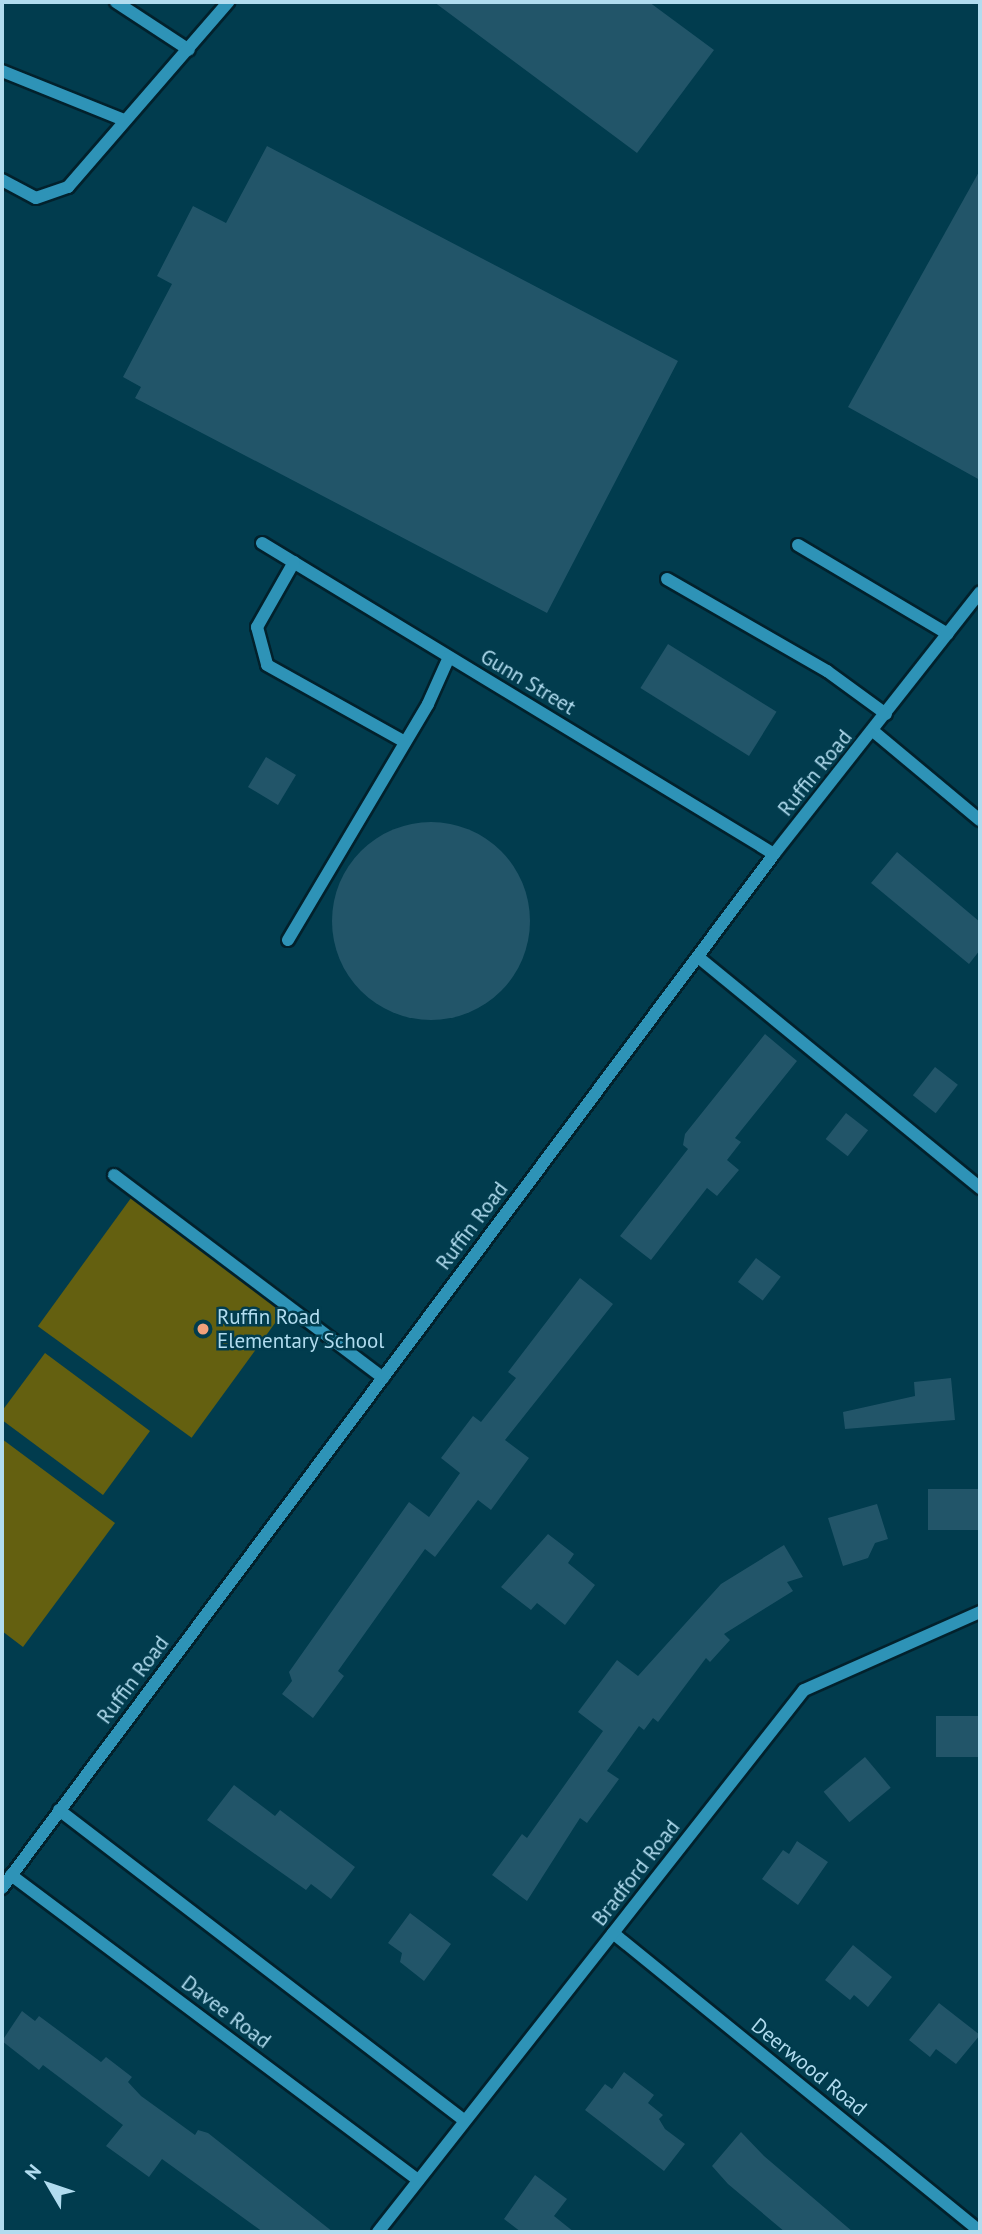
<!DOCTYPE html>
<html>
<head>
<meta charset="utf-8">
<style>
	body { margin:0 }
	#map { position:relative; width:982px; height:2234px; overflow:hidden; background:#013c4e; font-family:"PT Sans",sans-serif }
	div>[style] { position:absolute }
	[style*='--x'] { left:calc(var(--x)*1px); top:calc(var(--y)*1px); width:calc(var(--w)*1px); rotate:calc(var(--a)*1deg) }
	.green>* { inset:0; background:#646010; transform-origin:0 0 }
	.building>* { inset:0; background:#225569; transform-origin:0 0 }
	.round { border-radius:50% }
	.roads { filter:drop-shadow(2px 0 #02212c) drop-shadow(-2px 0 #02212c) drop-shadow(0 2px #02212c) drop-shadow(0 -2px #02212c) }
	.minor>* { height:12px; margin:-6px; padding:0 6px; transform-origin:6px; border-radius:6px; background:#2e93b7 }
	.dots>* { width:19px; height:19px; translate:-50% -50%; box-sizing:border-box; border:4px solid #013c4e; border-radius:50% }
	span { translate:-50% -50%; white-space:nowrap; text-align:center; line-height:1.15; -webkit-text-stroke:5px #013c4e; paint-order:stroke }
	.street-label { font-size:21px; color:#b1dcef }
	.poi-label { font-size:21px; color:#b1dcef }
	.left { translate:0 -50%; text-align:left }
	.frame { position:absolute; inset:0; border:4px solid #b1dcef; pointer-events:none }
	.north { position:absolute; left:14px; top:2150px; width:70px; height:70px; -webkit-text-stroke:5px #013c4e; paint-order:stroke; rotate:309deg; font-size:19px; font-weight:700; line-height:28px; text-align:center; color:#b1dcef }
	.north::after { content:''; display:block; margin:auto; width:24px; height:32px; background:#b1dcef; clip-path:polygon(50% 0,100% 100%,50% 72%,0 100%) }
</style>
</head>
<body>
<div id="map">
	<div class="green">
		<i style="left:139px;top:1187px;width:190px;height:172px;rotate:36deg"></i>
		<i style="clip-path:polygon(45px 1353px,150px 1431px,103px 1495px,2px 1420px,2px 1411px)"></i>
		<i style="clip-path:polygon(2px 1439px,115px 1523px,23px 1647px,2px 1631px)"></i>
	</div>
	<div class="building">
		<i style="clip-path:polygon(434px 2px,649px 2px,714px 50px,637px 153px)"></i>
		<i style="clip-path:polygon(267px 146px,678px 361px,547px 613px,135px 398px,141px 387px,123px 377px,172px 284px,157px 276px,193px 206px,226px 223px)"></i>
		<i style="clip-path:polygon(980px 170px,980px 480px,848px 407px)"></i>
		<i style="left:668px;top:644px;width:128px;height:52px;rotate:32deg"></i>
		<i style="left:266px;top:757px;width:35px;height:35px;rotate:31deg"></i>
		<i class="round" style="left:332px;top:822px;width:198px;height:198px"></i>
		<i style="clip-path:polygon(897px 852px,980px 922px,980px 950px,969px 964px,871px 883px)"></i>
		<i style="clip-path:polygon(765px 1034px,797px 1061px,735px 1138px,741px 1142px,727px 1160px,739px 1170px,717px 1196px,707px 1188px,651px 1260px,620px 1236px,688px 1149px,683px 1145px,685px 1134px)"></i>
		<i style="left:935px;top:1067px;width:29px;height:36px;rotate:38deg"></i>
		<i style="left:846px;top:1113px;width:28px;height:33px;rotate:38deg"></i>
		<i style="left:756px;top:1258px;width:31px;height:30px;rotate:37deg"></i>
		<i style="clip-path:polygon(580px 1278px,613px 1304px,505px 1440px,529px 1458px,491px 1510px,478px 1500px,435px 1557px,425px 1549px,338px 1671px,344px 1676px,313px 1718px,282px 1694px,292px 1681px,289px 1672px,409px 1502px,429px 1517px,460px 1473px,441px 1458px,473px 1416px,481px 1422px,516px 1378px,508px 1372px)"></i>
		<i style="clip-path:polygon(951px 1378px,955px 1420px,845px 1429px,843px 1412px,915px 1396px,914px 1382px)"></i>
		<i style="left:980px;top:1489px;width:41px;height:52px;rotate:90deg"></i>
		<i style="clip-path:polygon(877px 1504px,888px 1539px,875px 1543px,868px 1558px,843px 1566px,828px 1518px)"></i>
		<i style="clip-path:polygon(548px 1534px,574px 1554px,568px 1563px,595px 1585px,565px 1625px,537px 1603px,531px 1610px,501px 1587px)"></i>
		<i style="clip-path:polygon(784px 1545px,803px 1577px,787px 1582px,793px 1591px,724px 1634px,730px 1640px,710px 1662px,706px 1658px,658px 1722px,653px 1718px,644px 1730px,639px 1726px,607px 1771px,619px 1779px,587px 1823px,580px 1818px,527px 1901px,492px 1875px,522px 1834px,527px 1838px,603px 1731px,578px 1712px,617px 1660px,638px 1676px,721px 1584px)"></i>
		<i style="left:980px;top:1716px;width:41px;height:44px;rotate:90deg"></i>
		<i style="left:865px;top:1757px;width:40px;height:54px;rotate:50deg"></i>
		<i style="clip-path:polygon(234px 1785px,275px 1816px,280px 1810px,355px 1867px,331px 1899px,311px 1884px,306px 1890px,207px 1820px)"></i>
		<i style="clip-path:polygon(797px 1841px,828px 1862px,798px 1905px,762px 1879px,783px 1850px,789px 1854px)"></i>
		<i style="clip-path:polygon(410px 1913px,451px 1944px,424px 1981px,400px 1962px,402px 1953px,388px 1943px)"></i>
		<i style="clip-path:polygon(853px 1945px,892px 1977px,868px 2007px,854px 1995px,850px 2000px,825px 1980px)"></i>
		<i style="clip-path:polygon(939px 2003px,980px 2035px,956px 2064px,936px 2049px,930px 2057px,909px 2040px)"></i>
		<i style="clip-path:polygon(22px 2011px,35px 2021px,39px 2016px,101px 2062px,106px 2057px,132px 2077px,128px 2082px,141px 2096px,195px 2135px,198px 2130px,208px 2133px,333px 2232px,263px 2232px,162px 2159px,149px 2177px,106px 2146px,123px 2125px,43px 2065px,39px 2070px,2px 2041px)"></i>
		<i style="clip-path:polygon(624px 2072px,654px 2095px,648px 2103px,663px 2115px,659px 2119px,665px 2129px,685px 2144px,664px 2171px,585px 2110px,605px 2084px,612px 2089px)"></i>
		<i style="clip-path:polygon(741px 2132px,764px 2156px,853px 2232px,785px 2232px,728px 2184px,712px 2166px)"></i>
		<i style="clip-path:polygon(535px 2175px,567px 2199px,554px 2216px,574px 2232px,521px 2232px,504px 2219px)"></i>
	</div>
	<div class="roads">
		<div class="minor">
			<i style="--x:116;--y:2;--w:87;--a:33.3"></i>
			<i style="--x:2;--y:71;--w:131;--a:21.9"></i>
			<i style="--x:2;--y:180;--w:38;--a:28"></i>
			<i style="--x:36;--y:198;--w:34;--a:-19"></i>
			<i style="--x:68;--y:187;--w:245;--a:-49.1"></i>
			<i style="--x:262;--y:543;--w:599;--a:31.28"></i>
			<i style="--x:798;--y:545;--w:174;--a:30.7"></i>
			<i style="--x:294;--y:562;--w:75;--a:119.6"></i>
			<i style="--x:257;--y:627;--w:39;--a:75"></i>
			<i style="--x:267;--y:665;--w:158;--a:29.2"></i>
			<i style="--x:667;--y:579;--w:185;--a:29.9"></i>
			<i style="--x:827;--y:671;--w:73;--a:36.1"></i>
			<i style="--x:873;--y:731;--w:139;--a:39.8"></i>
			<i style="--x:288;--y:940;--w:274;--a:-59.3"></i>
			<i style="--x:428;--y:704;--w:51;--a:-65.9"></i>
			<i style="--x:698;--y:957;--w:365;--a:39.3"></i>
			<i style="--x:114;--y:1175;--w:337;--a:37"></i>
			<i style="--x:59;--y:1810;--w:511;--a:37.45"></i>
			<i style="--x:11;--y:1875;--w:509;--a:36.85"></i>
			<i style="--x:2;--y:1888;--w:1290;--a:-53.25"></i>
			<i style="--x:774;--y:854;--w:333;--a:-51.8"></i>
			<i style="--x:613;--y:1933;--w:473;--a:39.1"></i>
			<i style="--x:378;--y:2232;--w:689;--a:-51.83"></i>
			<i style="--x:804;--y:1690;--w:193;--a:-23.9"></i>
		</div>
	</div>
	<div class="dots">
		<i style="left:203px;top:1329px;background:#f1a17b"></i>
	</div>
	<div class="street-label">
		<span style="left:528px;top:682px;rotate:31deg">Gunn Street</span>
		<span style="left:815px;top:773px;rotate:-51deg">Ruffin Road</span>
		<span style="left:472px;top:1226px;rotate:-53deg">Ruffin Road</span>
		<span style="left:133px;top:1680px;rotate:-53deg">Ruffin Road</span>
		<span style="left:636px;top:1873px;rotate:-52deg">Bradford Road</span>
		<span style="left:226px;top:2012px;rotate:37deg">Davee Road</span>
		<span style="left:809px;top:2067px;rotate:39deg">Deerwood Road</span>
	</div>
	<div class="poi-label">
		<span class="left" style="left:217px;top:1329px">Ruffin Road<br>Elementary School</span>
	</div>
	<div class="frame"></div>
	<div class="north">N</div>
</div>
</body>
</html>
